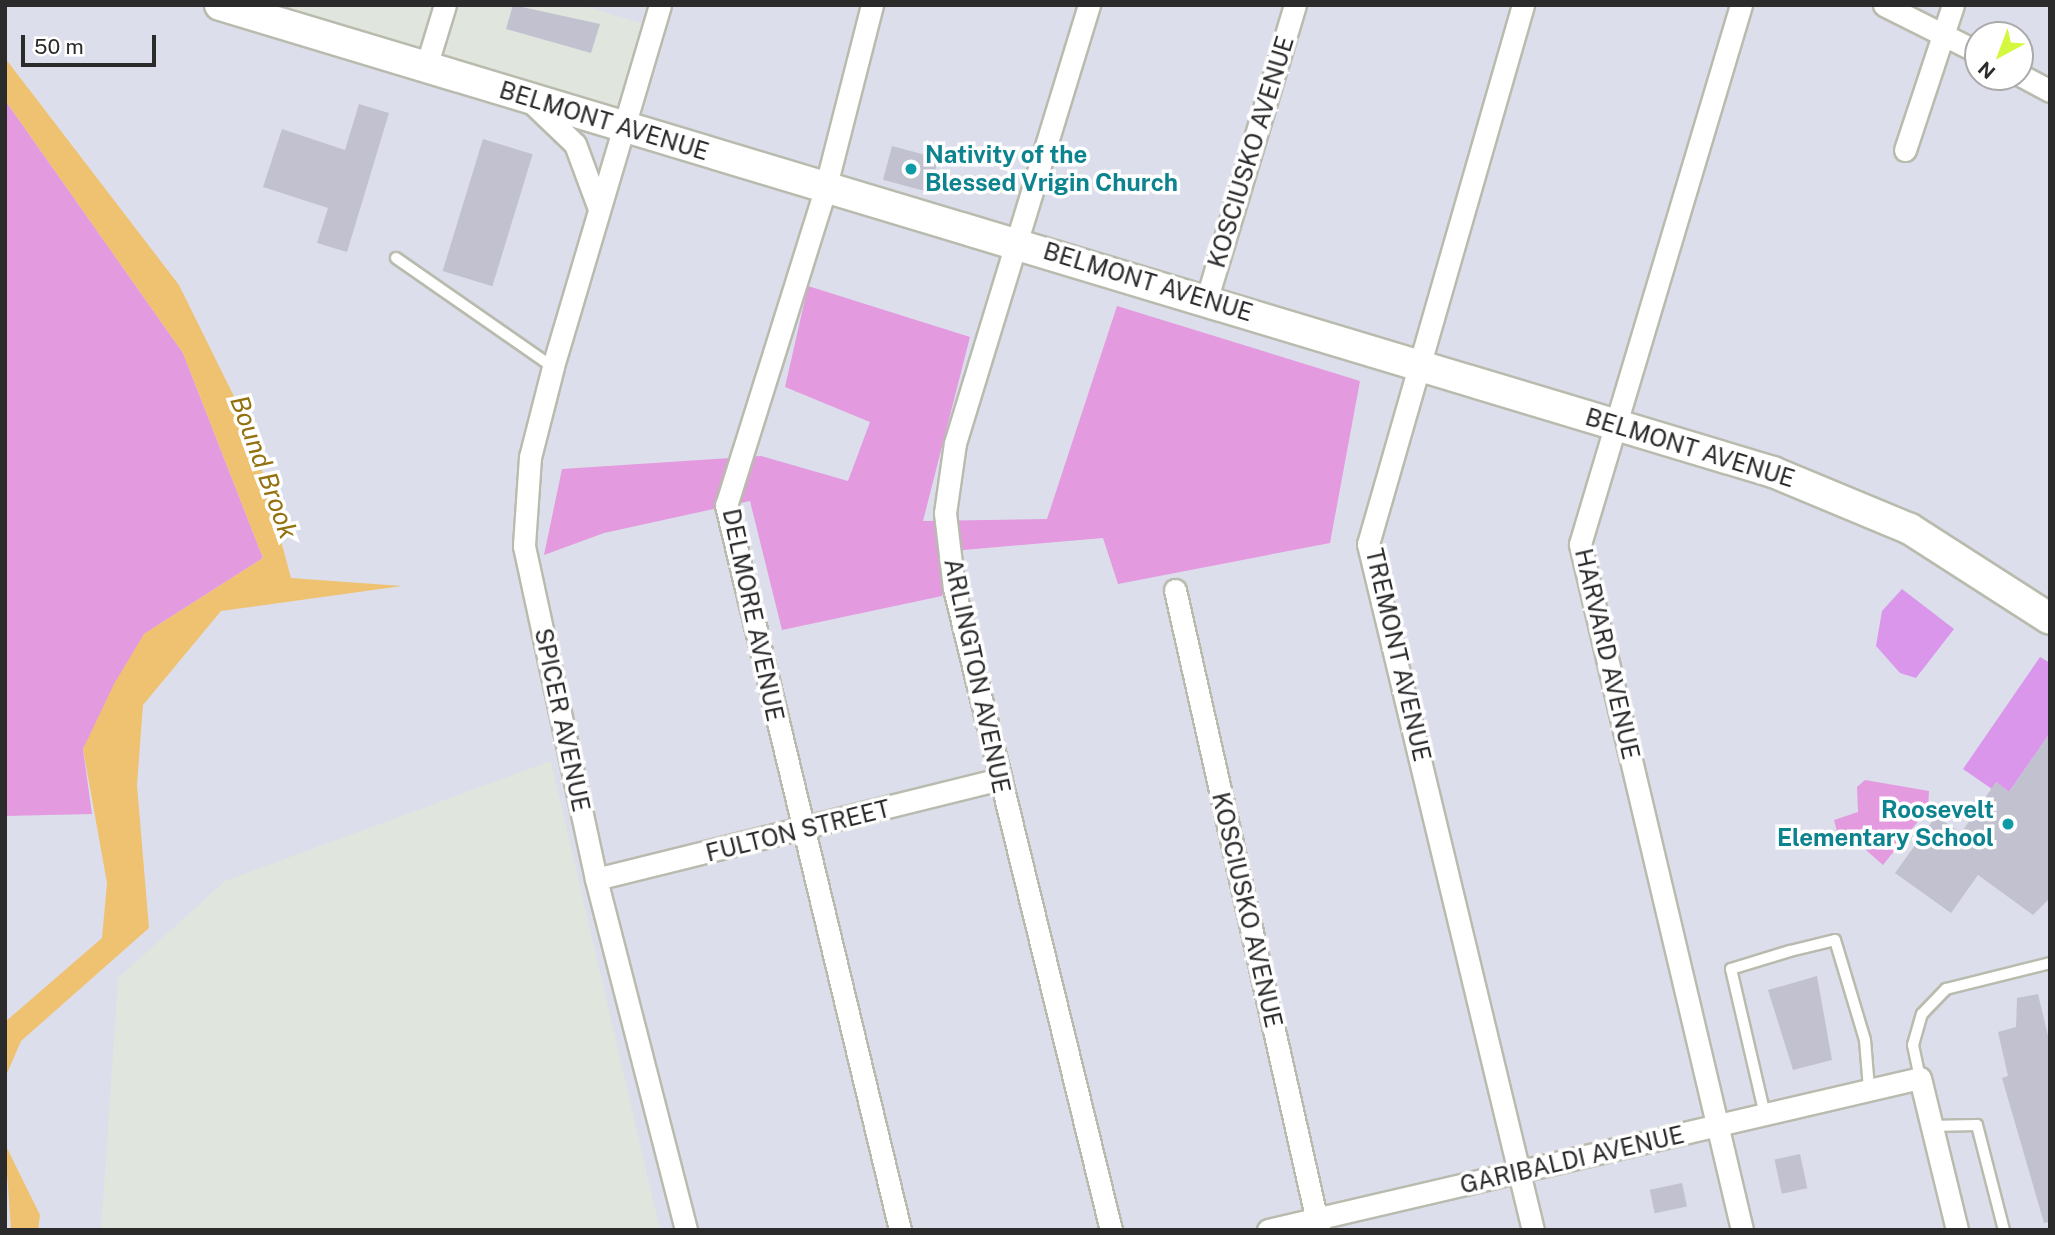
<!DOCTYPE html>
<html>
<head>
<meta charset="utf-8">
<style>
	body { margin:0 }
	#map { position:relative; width:2055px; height:1235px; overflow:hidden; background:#dddeec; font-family:"Public Sans",sans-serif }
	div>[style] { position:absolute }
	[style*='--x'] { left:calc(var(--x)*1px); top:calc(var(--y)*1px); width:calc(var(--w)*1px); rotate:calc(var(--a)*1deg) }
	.industrial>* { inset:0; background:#e0e5dd }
	.green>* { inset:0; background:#e39adf }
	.pitch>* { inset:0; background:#da96ea }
	.water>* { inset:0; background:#eec271 }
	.building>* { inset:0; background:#c1c1cf; transform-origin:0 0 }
	.roads { filter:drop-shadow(2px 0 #b8bbad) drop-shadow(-2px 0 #b8bbad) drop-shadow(0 2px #b8bbad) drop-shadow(0 -2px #b8bbad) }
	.lane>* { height:10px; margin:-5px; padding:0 5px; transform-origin:5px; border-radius:5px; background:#fff }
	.street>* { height:21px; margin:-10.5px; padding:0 10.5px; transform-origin:10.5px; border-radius:10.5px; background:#fff }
	.secondary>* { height:30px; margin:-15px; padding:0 15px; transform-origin:15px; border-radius:15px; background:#fff }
	.dots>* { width:19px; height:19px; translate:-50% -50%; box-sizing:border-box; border:4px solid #fff; border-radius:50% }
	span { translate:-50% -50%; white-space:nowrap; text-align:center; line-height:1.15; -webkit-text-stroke:7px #fff; paint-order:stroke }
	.street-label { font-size:24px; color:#2b2b2b }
	.culture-label { font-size:24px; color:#0d838f; font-weight:700 }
	.left { translate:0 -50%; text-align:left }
	.right { translate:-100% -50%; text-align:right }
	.water-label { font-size:26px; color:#94700e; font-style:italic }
	.frame { position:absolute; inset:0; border:7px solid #2b2b2b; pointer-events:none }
	.north { position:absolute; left:1964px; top:21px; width:70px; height:70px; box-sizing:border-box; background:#fff; border:2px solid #aaa; border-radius:50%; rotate:221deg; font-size:19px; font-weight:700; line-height:28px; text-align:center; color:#2b2b2b }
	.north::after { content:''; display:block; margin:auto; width:24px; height:32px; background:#d3f83e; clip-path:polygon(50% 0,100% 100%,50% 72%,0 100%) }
	.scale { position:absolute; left:21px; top:35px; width:135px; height:32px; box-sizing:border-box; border:4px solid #2b2b2b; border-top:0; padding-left:9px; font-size:21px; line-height:24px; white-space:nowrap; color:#2b2b2b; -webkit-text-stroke:5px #fff; paint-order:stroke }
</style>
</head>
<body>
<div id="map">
	<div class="industrial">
		<i style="clip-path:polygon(254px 5px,582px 5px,653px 27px,624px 118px)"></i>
		<i style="clip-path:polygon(551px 761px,660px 1230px,101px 1230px,118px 978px,225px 881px)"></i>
	</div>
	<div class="green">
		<i style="clip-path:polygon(5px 100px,183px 353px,263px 558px,144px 634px,83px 749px,92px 814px,5px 816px)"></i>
		<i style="clip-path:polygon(808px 286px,970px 337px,923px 521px,1047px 519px,1117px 306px,1360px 381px,1330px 543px,1118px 584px,1103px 538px,963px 550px,942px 596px,782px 630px,750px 501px,604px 533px,544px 555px,562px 469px,761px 456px,848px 481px,870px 422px,785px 387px)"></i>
		<i style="clip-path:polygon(1865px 780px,1929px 791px,1928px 809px,1883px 865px,1867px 851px,1863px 836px,1840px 843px,1834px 820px,1858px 812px,1857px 787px)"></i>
	</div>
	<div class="pitch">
		<i style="clip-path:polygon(1902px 589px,1954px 629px,1916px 678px,1900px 673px,1876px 646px,1882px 611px)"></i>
		<i style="clip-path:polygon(2040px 657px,2050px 663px,2050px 733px,2009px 792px,1996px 782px,1992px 789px,1963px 769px)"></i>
	</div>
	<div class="water">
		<i style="clip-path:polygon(5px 58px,179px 285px,252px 433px,291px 578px,402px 586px,221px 611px,143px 705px,137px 785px,149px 928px,21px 1041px,5px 1078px,5px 1022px,102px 938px,107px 883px,83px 749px,114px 684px,144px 634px,263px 558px,183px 353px,5px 100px)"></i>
		<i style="clip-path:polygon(5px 1144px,40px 1215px,38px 1230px,11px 1230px)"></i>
	</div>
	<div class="building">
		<i style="clip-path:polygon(513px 5px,600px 24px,591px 53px,506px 29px)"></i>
		<i style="clip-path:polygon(359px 104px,389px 113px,347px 252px,317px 243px,328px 208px,263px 187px,282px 129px,345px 150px)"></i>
		<i style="left:483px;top:139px;width:52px;height:138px;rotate:17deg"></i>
		<i style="left:892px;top:146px;width:48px;height:35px;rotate:15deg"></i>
		<i style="clip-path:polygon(2050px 733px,2050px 898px,2033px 915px,1978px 875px,1951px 913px,1895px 873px,1936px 816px,1961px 833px,1996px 782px,2009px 792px)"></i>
		<i style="clip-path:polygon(1817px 976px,1832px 1060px,1793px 1070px,1768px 990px)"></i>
		<i style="clip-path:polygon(2038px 994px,2050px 1044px,2050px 1222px,2044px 1223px,2002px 1078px,2008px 1076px,1998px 1032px,2016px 1027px,2017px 998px)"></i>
		<i style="left:1800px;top:1154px;width:35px;height:26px;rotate:78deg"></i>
		<i style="left:1682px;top:1183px;width:24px;height:33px;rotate:78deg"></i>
	</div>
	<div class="roads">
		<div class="lane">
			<i style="--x:396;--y:258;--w:191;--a:34.8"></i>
			<i style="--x:1920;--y:1078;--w:34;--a:-102"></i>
			<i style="--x:1913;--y:1045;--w:32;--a:-74"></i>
			<i style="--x:1922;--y:1014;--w:35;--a:-46"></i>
			<i style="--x:1946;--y:989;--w:107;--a:-14"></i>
			<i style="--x:1765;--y:1115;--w:150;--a:-103.1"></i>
			<i style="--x:1731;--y:969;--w:62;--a:-17"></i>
			<i style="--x:1790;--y:951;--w:46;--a:-13.7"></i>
			<i style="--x:1835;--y:940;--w:104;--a:73.3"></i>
			<i style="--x:1865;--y:1040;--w:49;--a:85.3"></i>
			<i style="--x:1930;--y:1126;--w:47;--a:-1.2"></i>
			<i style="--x:1977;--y:1125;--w:108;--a:75.6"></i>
		</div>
		<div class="street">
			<i style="--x:660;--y:5;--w:377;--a:106.5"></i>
			<i style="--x:553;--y:367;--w:93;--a:104.3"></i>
			<i style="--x:530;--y:457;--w:89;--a:93.9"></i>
			<i style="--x:524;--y:546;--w:341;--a:77.8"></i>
			<i style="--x:596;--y:879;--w:362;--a:75.6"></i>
			<i style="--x:872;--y:5;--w:191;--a:104.3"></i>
			<i style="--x:825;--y:190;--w:330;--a:107.4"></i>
			<i style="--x:726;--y:505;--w:746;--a:76.5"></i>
			<i style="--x:1089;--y:5;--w:458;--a:107"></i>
			<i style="--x:955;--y:443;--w:71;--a:98.1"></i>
			<i style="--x:945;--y:513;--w:76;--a:83.2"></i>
			<i style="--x:954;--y:588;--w:661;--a:76.26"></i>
			<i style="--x:1523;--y:5;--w:561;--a:106.04"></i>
			<i style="--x:1368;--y:544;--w:706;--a:76.48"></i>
			<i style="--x:1741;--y:5;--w:563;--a:106.63"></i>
			<i style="--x:1580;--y:544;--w:705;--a:76.71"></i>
			<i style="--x:1884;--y:5;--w:105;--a:26.6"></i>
			<i style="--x:426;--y:67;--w:65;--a:-73"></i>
			<i style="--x:2020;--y:75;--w:34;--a:28"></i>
			<i style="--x:531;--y:102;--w:61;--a:43.7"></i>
			<i style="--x:575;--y:144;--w:69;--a:69.7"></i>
			<i style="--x:1905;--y:150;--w:153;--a:-71.7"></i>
			<i style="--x:1207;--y:298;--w:306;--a:-73.3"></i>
			<i style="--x:1175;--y:590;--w:656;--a:77.32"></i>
			<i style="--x:596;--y:879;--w:415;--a:-13.9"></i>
			<i style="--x:1268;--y:1230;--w:669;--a:-13.12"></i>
			<i style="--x:1920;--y:1078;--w:156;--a:76.3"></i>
		</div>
		<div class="secondary">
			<i style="--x:220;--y:5;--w:1622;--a:16.74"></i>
			<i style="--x:1773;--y:472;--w:148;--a:22.6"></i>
			<i style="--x:1910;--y:529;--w:166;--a:32.7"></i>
		</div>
	</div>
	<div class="dots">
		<i style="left:911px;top:169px;background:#0f9aa8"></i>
		<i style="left:2008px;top:824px;background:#0f9aa8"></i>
	</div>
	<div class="street-label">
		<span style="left:604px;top:121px;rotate:17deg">BELMONT AVENUE</span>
		<span style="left:1251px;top:152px;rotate:-73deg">KOSCIUSKO AVENUE</span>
		<span style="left:1148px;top:282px;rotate:17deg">BELMONT AVENUE</span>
		<span style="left:1690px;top:448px;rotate:17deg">BELMONT AVENUE</span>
		<span style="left:753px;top:615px;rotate:78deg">DELMORE AVENUE</span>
		<span style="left:1607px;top:654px;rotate:77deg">HARVARD AVENUE</span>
		<span style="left:1398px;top:655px;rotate:77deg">TREMONT AVENUE</span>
		<span style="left:977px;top:676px;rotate:78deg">ARLINGTON AVENUE</span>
		<span style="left:562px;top:720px;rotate:78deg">SPICER AVENUE</span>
		<span style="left:798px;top:831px;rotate:-14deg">FULTON STREET</span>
		<span style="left:1247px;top:910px;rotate:77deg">KOSCIUSKO AVENUE</span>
		<span style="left:1572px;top:1160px;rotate:-13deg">GARIBALDI AVENUE</span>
	</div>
	<div class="culture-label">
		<span class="left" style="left:925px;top:169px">Nativity of the<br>Blessed Vrigin Church</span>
		<span class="right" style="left:1994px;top:824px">Roosevelt<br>Elementary School</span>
	</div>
	<div class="water-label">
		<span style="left:264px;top:467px;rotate:70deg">Bound Brook</span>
	</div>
	<div class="frame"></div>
	<div class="north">N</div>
	<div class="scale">50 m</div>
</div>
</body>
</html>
